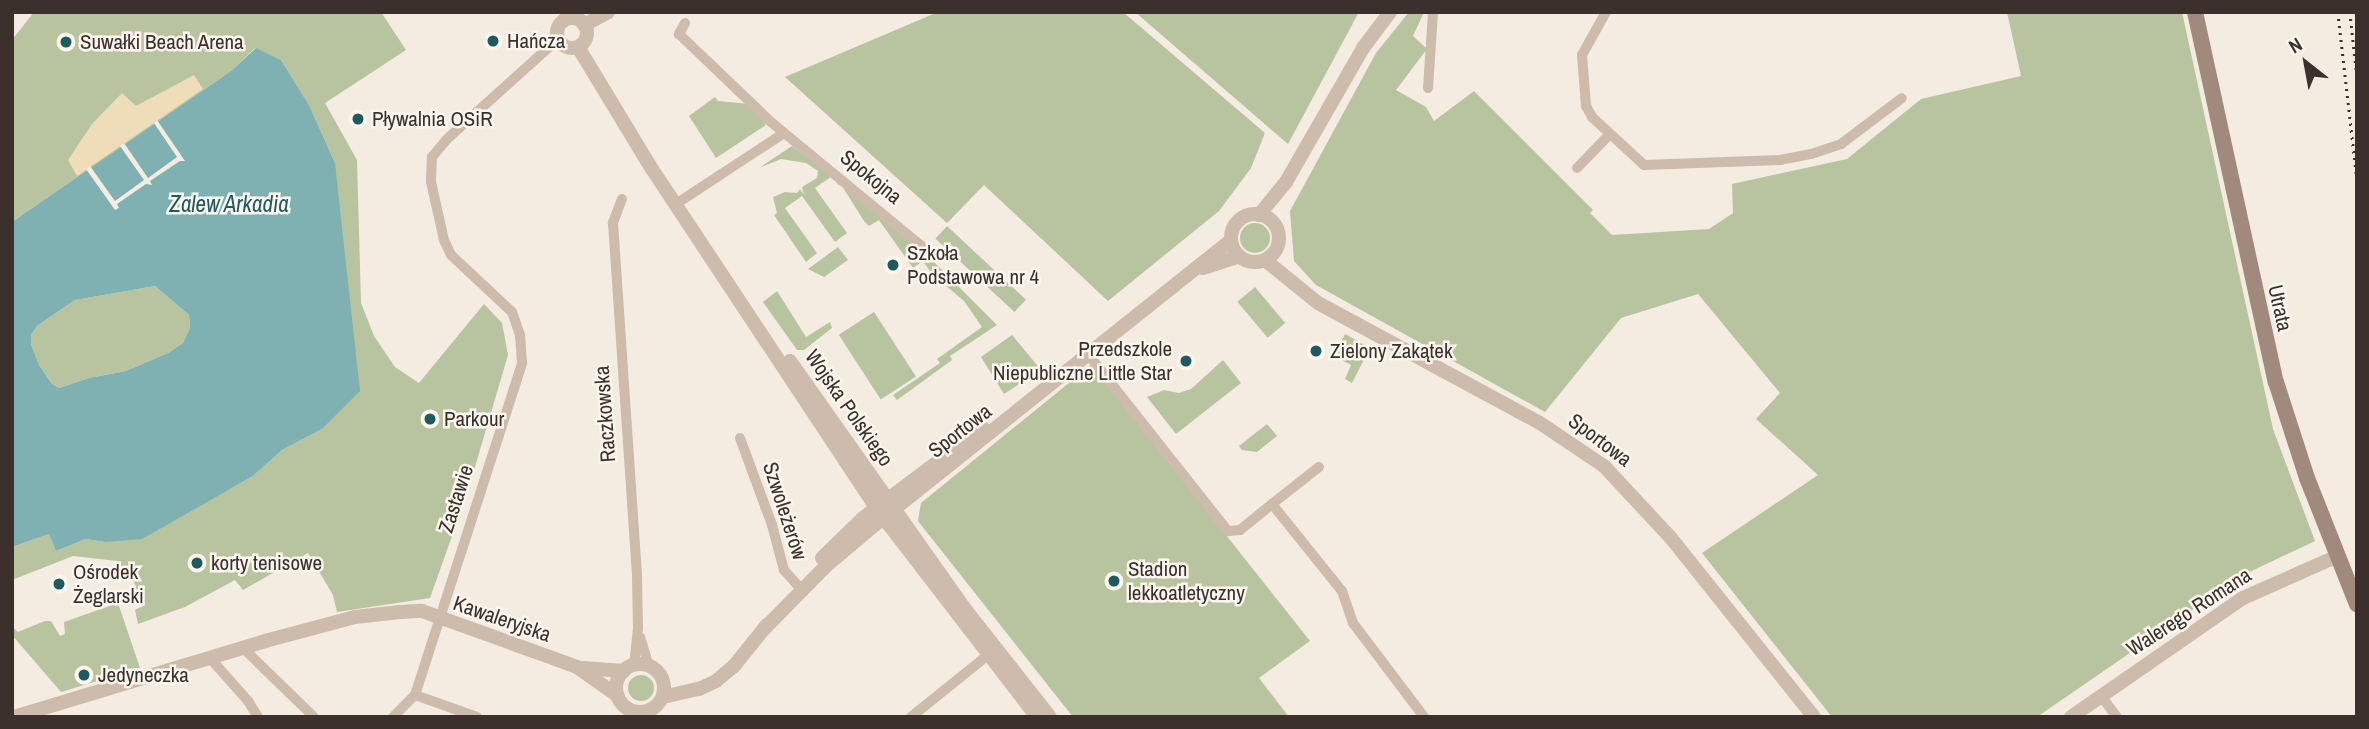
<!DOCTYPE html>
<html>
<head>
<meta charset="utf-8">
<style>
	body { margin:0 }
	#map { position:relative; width:2369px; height:729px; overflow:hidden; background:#f4ebe1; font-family:"Archivo Narrow",sans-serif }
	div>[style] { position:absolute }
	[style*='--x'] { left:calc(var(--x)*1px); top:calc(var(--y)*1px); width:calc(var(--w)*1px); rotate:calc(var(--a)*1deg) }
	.green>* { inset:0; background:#b8c4a0; transform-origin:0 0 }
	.round { border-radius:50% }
	.sand>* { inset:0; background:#efdcb8 }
	.water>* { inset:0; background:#7fb0b2 }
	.pier>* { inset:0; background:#f4ebe1 }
	.minor>* { height:10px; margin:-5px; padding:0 5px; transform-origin:5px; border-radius:5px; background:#cdbbac }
	.tertiary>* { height:14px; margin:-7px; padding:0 7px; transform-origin:7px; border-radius:7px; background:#cdbbac }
	.tertiary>.ring { margin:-7px; padding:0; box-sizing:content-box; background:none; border:14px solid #cdbbac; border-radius:50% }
	.secondary>* { height:16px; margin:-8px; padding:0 8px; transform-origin:8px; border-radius:8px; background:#a18a7d }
	.rail>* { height:2.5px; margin-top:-1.25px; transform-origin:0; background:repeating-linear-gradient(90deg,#3b302b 0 2px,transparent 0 7px) }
	.dots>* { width:19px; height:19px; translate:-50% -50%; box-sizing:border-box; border:4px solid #fbf5ee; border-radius:50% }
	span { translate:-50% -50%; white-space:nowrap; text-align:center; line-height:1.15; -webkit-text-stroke:5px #fbf5ee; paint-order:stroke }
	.poi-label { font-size:21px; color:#3b302b }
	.left { translate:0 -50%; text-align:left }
	.right { translate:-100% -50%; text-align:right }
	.street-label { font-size:21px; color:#3b302b }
	.water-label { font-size:23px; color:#1f5a5e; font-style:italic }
	.frame { position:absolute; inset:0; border:14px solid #3b302b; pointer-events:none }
	.north { position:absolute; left:2271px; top:28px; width:70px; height:70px; -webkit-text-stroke:5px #fbf5ee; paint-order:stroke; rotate:329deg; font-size:19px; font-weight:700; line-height:28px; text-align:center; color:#3b302b }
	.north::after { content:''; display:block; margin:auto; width:24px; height:32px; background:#3b302b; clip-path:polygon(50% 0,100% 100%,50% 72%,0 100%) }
</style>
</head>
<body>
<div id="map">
	<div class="green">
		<i style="clip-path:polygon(34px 12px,381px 12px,406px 50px,325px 103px,357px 160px,361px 303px,374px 336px,395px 367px,419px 383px,484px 304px,502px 323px,508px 355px,467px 494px,430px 598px,337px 612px,333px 595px,308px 553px,243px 590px,235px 580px,185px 607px,138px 624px,135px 610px,143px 606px,130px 572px,120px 575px,117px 561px,73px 556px,12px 580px,12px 547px,49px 534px,56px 551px,86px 539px,105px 542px,232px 488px,253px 476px,282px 450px,322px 429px,335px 163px,309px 105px,281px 60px,255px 48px,231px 71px,12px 222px,12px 40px)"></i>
		<i style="clip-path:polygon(938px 12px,1123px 12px,1265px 133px,1251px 168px,1219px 211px,1108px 301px,984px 185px,947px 223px,785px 77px)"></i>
		<i style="clip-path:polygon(1135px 12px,1359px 12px,1288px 144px)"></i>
		<i style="clip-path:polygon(1409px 12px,1424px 12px,1413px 36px,1427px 49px,1396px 90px,1426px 107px,1434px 121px,1474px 91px,1593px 210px,1590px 213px,1612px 235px,1709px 229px,1733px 213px,1732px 184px,1847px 159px,1921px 99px,2021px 76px,2007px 12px,2182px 12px,2273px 429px,2315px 541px,2243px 575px,2037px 717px,1832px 717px,1702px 553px,1818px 475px,1756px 419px,1780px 393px,1698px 294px,1621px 318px,1545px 412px,1316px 285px,1294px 261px,1290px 211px,1376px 53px)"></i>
		<i style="clip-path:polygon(715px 97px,718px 101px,750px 104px,766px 125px,716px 158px,689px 116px)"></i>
		<i style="clip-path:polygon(792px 146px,839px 181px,839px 186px,832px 176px,815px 188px,847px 233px,835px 242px,802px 196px,785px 208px,817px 253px,806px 262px,774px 215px,777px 213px,773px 197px,785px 192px,797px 193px,800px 189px,804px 195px,802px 187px,817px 178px,818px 171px,806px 163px,781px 159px,759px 168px)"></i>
		<i style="clip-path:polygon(842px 186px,916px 244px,997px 325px,950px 356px,952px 360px,897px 400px,893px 395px,940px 363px,937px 359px,982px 327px,964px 301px,932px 274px,923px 261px,913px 268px,879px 220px,869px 226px,864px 221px)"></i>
		<i class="round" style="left:1240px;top:223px;width:30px;height:30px"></i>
		<i style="left:947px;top:226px;width:108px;height:17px;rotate:43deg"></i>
		<i style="clip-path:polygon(838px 247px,848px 260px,824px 277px,808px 269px)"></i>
		<i style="clip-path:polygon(155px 286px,189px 315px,190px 328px,183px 343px,168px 353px,126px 371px,89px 378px,59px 388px,52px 384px,39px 365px,31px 344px,31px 335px,37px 326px,75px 300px)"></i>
		<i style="left:1255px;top:287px;width:47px;height:23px;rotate:50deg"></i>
		<i style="clip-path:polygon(777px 291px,806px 337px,830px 322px,832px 328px,804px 350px,797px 350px,763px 302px)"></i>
		<i style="left:874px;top:312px;width:77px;height:42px;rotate:57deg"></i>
		<i style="clip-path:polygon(1345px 334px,1370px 348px,1352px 383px,1345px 379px,1351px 365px,1334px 356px)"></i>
		<i style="clip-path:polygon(1012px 335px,1041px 370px,1004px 394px,981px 357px)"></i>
		<i style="clip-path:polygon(1223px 360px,1241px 383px,1176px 434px,1147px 397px,1164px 390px,1179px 393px,1191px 389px)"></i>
		<i style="clip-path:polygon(1091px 365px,1310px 641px,1259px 678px,1289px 717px,1073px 717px,918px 521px,921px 503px)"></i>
		<i style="clip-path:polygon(1267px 424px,1277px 436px,1257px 452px,1242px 450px,1239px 446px)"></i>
		<i style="clip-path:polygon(118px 603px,140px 668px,61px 692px,12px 635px,12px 627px,18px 632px,45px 621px,51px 621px,60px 636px,65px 634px,64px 622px)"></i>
		<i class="round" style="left:628px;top:675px;width:26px;height:26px"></i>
	</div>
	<div class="sand">
		<i style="clip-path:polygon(194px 75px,203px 89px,77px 176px,68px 160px,92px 124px,122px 93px,136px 106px)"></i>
	</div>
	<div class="water">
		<i style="clip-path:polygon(evenodd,256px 48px,281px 60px,309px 105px,335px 163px,360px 391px,322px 429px,282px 450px,253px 476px,142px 539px,105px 542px,86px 539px,56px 551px,49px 534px,12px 547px,12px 222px,231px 71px,256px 48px,155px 286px,189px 315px,190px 328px,183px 343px,168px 353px,126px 371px,89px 378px,59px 388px,52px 384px,39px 365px,31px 344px,31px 335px,37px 326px,75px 300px,155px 286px)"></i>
	</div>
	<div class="pier">
		<i style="clip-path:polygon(157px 120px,185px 161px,180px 161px,150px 181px,152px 185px,146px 184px,117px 204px,119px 208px,115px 210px,86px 169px,90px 166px,115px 201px,144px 180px,120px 146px,124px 143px,148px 178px,177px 157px,154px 123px)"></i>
	</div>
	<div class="minor">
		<i style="--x:1606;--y:12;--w:49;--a:119.2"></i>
		<i style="--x:1582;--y:55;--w:51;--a:85.5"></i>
		<i style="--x:1586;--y:106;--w:13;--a:61"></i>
		<i style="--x:1592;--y:117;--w:71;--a:42.7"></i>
		<i style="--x:1644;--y:165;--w:136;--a:-2.1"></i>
		<i style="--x:1780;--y:160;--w:32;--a:-11"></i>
		<i style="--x:1811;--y:154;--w:32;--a:-18"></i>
		<i style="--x:1841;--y:144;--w:76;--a:-37"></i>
		<i style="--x:685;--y:23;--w:13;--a:119"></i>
		<i style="--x:679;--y:34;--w:127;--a:43.7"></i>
		<i style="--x:771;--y:122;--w:207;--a:39.5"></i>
		<i style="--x:1428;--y:88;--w:76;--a:-86.2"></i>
		<i style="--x:1577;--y:168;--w:47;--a:-45.9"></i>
		<i style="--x:622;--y:199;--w:26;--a:111"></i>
		<i style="--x:613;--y:223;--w:354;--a:86.1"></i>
		<i style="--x:637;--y:576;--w:52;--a:88.9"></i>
		<i style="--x:638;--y:628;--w:37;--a:96"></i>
		<i style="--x:682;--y:200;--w:122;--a:-33.3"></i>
		<i style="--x:1088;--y:354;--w:226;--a:51.7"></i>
		<i style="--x:1228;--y:531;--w:12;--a:-5"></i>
		<i style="--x:1240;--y:530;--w:41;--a:-39.1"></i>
		<i style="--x:740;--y:438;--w:93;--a:69.8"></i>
		<i style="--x:772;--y:525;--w:47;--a:75.1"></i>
		<i style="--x:784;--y:570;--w:27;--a:48"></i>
		<i style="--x:1319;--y:467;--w:60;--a:141.8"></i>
		<i style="--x:1272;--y:504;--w:112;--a:51.2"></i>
		<i style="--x:1342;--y:591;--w:34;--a:71"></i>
		<i style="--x:1353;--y:623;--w:118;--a:52.9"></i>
		<i style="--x:640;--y:637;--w:30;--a:73"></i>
		<i style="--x:242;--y:647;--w:100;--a:44.2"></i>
		<i style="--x:209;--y:657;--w:59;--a:48.4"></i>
		<i style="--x:248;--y:701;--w:19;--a:58"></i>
		<i style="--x:415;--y:695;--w:66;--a:19.5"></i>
		<i style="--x:2101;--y:696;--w:26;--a:53"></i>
		<i style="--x:393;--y:717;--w:31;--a:-45"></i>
		<i style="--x:415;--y:695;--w:349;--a:-72.1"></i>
		<i style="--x:522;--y:363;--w:28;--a:-94"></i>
		<i style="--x:520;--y:335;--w:24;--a:-109"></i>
		<i style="--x:512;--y:312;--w:83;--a:-136.9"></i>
		<i style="--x:451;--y:255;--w:17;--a:-115"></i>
		<i style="--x:444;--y:240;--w:59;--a:-102.6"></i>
		<i style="--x:431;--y:182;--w:25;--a:-88"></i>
		<i style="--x:432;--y:157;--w:23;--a:-50"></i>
		<i style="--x:447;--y:139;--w:149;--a:-42"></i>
		<i style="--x:911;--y:717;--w:99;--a:-38.8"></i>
	</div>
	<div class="tertiary">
		<i class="ring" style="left:557px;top:18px;width:16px;height:16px"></i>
		<i style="--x:584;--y:25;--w:27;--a:-28"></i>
		<i style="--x:578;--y:47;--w:143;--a:58.8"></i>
		<i style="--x:652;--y:169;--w:406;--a:56.5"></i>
		<i style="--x:876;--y:508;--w:264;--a:52.4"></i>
		<i class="ring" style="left:1231px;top:214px;width:34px;height:34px"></i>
		<i style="--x:1259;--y:215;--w:43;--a:-50.7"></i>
		<i style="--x:1286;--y:182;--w:155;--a:-60.1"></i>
		<i style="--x:1363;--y:48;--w:45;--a:-53.1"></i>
		<i style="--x:1265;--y:260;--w:68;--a:39.1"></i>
		<i style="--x:1318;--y:303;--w:252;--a:28.4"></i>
		<i style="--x:1540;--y:423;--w:77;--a:33.9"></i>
		<i style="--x:1604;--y:466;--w:98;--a:47.1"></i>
		<i style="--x:1671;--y:538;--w:229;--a:51.4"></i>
		<i style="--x:1203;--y:268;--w:38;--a:-18"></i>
		<i style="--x:790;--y:361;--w:304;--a:54.8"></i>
		<i style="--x:965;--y:609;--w:137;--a:51.8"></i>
		<i style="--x:822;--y:558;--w:57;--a:-44.3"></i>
		<i style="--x:863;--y:518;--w:150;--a:-36.9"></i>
		<i style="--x:763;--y:630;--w:90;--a:-45.5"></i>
		<i style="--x:826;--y:566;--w:75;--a:-40.1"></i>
		<i style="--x:883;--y:518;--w:445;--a:-38.6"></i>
		<i class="ring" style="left:616px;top:664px;width:34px;height:34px"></i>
		<i style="--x:583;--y:668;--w:41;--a:4.2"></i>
		<i style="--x:663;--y:697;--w:37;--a:-13"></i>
		<i style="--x:699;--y:689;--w:19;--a:-25"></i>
		<i style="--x:716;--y:681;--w:23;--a:-40"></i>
		<i style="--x:734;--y:666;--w:53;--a:-51.2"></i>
		<i style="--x:14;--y:717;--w:262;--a:-16.8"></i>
		<i style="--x:265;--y:641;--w:93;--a:-14.9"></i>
		<i style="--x:355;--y:617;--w:45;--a:-6.3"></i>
		<i style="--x:400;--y:612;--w:22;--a:-3"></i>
		<i style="--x:422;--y:611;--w:141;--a:19.8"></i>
		<i style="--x:555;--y:659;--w:23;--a:20"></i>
		<i style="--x:577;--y:667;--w:50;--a:35.3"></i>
		<i style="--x:2071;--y:717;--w:209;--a:-34.7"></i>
		<i style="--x:2243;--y:598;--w:104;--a:-23.9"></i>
	</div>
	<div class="secondary">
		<i style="--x:2195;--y:12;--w:379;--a:77.7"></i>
		<i style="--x:2276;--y:382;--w:101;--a:72.1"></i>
		<i style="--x:2307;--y:478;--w:136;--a:68.4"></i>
	</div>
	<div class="rail">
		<i style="--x:2338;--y:12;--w:167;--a:83.5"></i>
		<i style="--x:2350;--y:12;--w:63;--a:83.7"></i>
	</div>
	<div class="dots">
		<i style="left:493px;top:41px;background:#1f5a5e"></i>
		<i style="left:66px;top:42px;background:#1f5a5e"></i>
		<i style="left:358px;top:119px;background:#1f5a5e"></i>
		<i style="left:893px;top:265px;background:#1f5a5e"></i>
		<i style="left:1316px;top:351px;background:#1f5a5e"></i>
		<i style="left:1186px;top:361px;background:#1f5a5e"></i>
		<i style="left:430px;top:419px;background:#1f5a5e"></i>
		<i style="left:197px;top:563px;background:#1f5a5e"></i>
		<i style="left:1114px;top:581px;background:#1f5a5e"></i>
		<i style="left:59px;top:584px;background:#1f5a5e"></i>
		<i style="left:84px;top:675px;background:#1f5a5e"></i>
	</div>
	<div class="poi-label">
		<span class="left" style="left:507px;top:41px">Hańcza</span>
		<span class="left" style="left:80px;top:42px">Suwałki Beach Arena</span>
		<span class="left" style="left:372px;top:119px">Pływalnia OSiR</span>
		<span class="left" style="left:907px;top:265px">Szkoła<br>Podstawowa nr 4</span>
		<span class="right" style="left:1172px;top:361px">Przedszkole<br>Niepubliczne Little Star</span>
		<span class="left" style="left:1330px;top:351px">Zielony Zakątek</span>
		<span class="left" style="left:444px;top:419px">Parkour</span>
		<span class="left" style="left:211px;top:563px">korty tenisowe</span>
		<span class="left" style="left:1128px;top:581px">Stadion<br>lekkoatletyczny</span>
		<span class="left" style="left:73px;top:584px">Ośrodek<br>Żeglarski</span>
		<span class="left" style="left:98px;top:675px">Jedyneczka</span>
	</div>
	<div class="street-label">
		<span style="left:871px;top:177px;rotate:39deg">Spokojna</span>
		<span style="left:2280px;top:308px;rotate:77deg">Utrata</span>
		<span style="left:849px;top:408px;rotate:55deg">Wojska Polskiego</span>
		<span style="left:605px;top:414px;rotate:-94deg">Raczkowska</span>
		<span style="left:960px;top:431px;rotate:-38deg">Sportowa</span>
		<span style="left:1600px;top:440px;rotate:37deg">Sportowa</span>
		<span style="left:456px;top:499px;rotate:-72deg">Zastawie</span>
		<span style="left:785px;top:511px;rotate:72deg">Szwoleżerów</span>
		<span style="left:2189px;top:612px;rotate:-33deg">Walerego Romana</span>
		<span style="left:502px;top:619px;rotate:19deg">Kawaleryjska</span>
	</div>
	<div class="water-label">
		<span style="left:229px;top:204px">Zalew Arkadia</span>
	</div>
	<div class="frame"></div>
	<div class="north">N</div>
</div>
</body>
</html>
